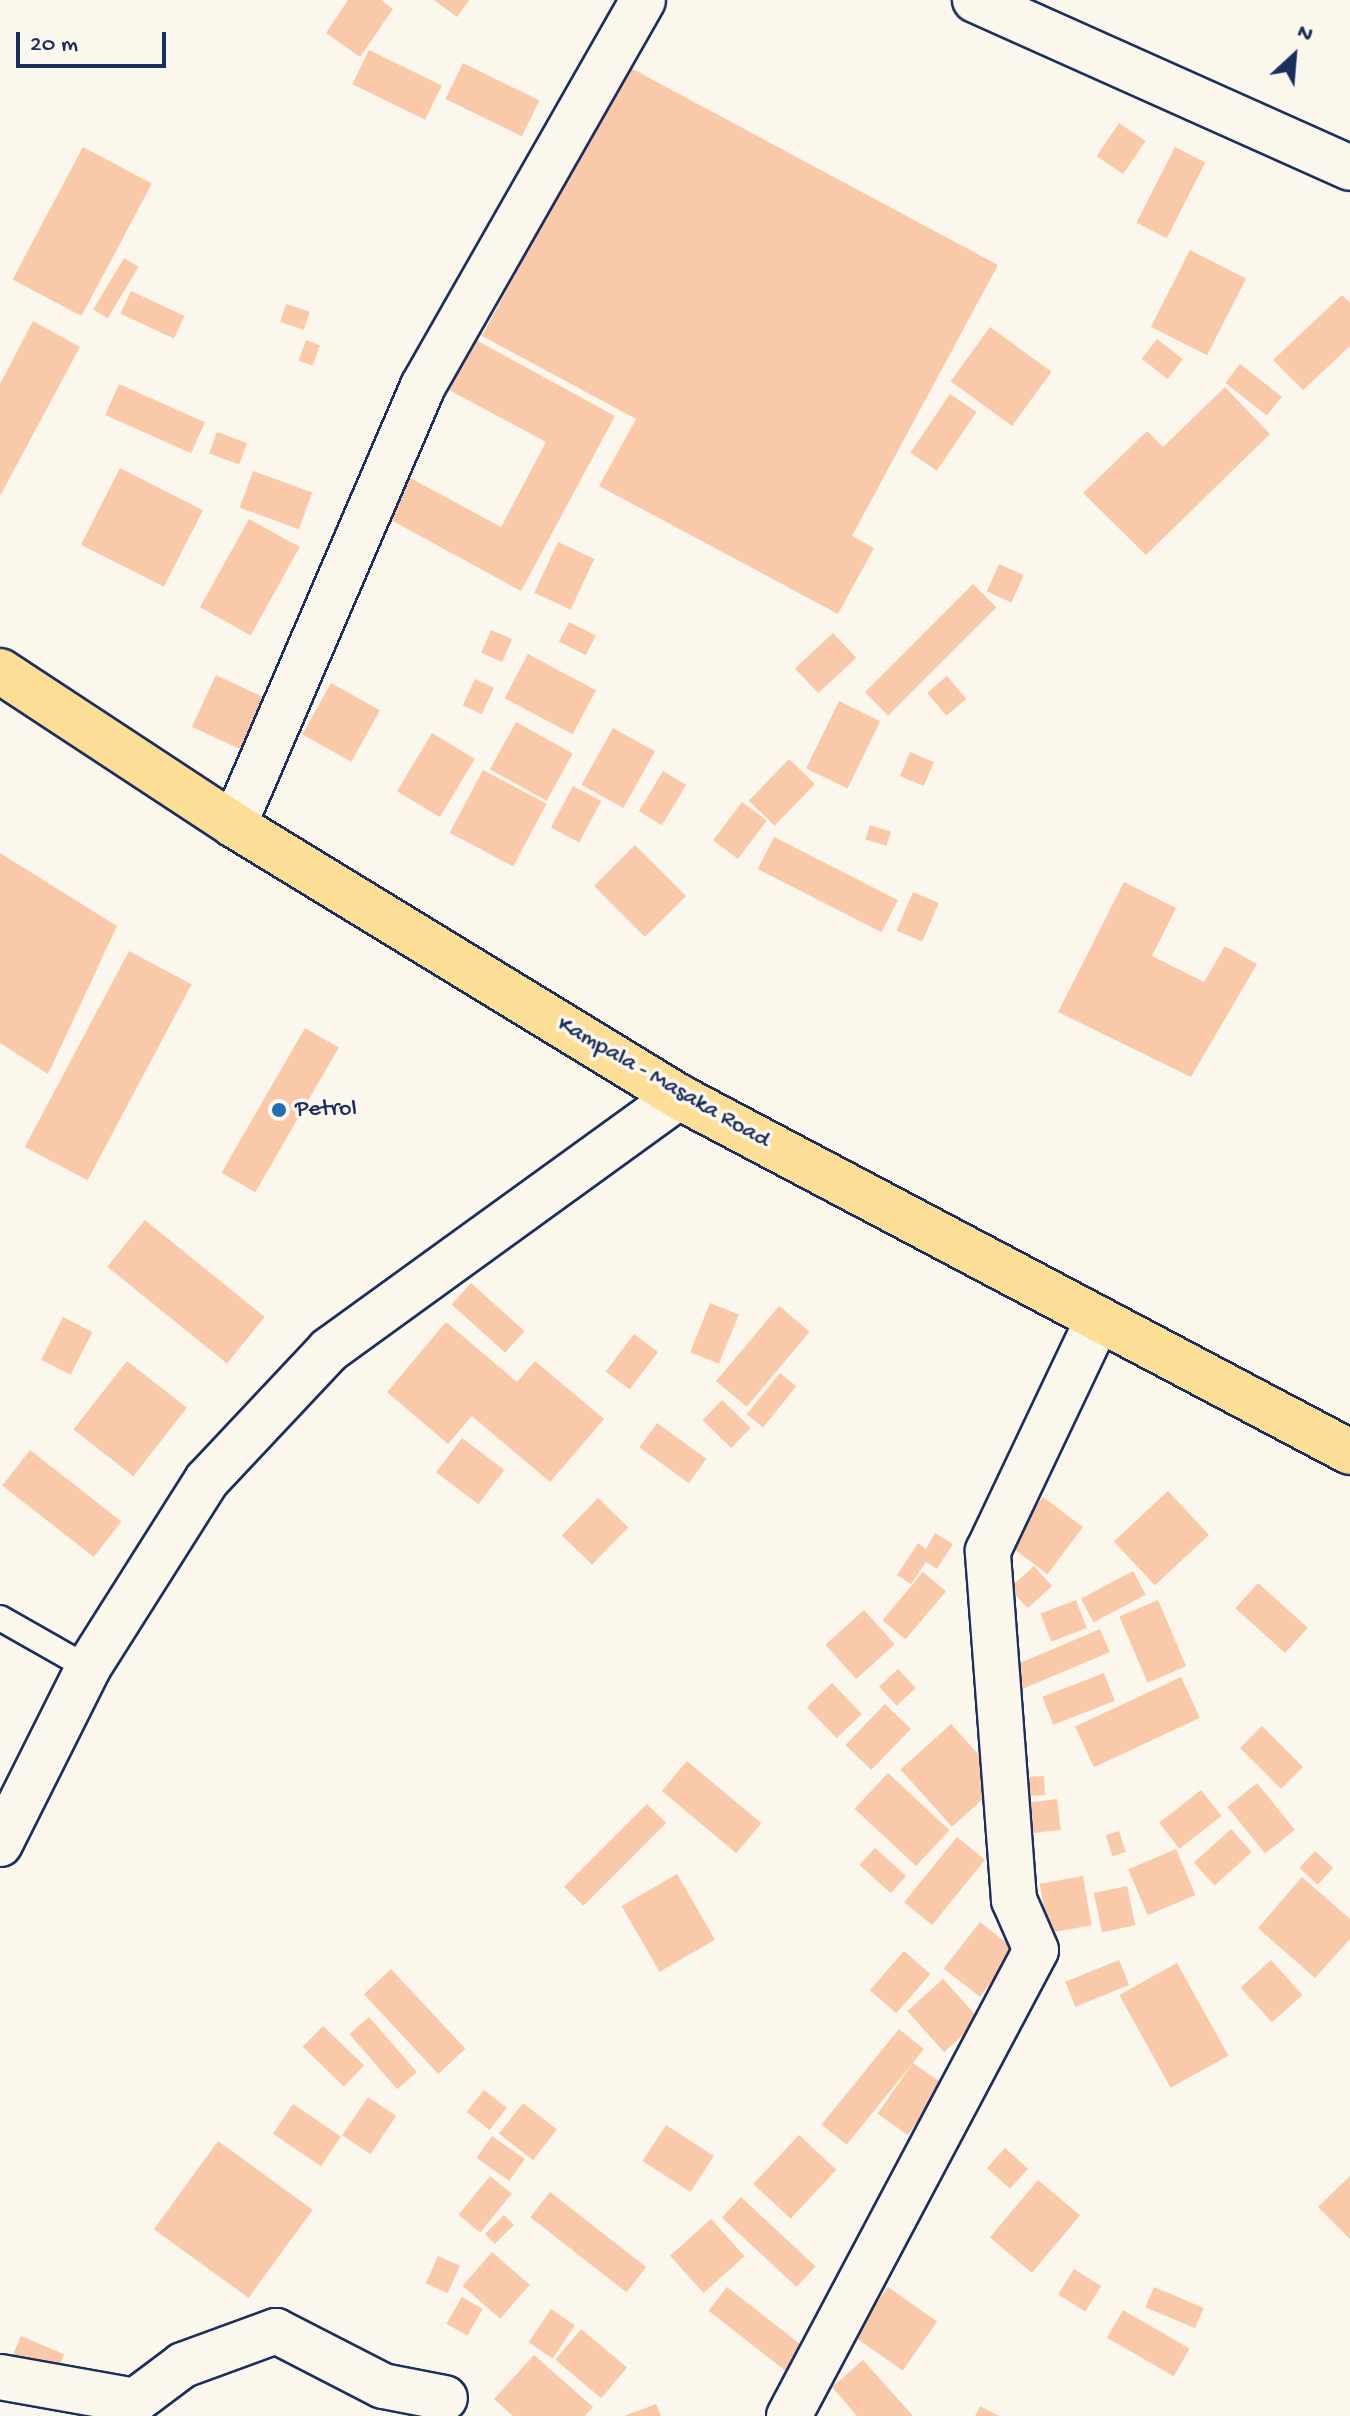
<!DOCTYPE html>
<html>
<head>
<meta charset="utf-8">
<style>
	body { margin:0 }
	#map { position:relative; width:1350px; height:2416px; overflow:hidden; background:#fbf7ec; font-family:"Gochi Hand",sans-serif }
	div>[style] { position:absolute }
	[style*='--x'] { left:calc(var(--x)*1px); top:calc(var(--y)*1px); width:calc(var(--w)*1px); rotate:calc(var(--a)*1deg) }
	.building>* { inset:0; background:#f9c9a9; transform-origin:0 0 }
	.roads { filter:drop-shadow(2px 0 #1b2f5e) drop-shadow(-2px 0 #1b2f5e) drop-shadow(0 2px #1b2f5e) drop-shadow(0 -2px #1b2f5e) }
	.service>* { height:24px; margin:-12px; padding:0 12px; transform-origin:12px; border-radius:12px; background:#fbf7ec }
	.minor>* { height:44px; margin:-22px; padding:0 22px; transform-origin:22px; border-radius:22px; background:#fbf7ec }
	.primary>* { height:44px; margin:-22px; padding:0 22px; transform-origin:22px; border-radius:22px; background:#fcde96 }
	.dots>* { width:22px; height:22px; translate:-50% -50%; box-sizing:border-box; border:4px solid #fbf7ec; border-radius:50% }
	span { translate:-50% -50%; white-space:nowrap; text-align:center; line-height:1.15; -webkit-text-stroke:7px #fbf7ec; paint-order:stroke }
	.street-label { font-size:24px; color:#1b2f5e }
	.poi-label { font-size:24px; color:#1b2f5e }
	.left { translate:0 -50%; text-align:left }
	.north { position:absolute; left:1254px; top:16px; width:80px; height:80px; -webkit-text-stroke:6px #fbf7ec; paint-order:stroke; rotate:26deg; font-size:22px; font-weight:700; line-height:32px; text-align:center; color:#1b2f5e }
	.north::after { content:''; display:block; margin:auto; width:28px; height:36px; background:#1b2f5e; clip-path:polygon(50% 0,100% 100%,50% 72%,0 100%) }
	.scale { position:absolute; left:16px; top:32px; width:150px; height:36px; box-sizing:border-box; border:4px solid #1b2f5e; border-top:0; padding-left:10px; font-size:24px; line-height:28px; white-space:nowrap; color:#1b2f5e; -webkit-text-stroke:6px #fbf7ec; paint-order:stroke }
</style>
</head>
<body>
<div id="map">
	<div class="building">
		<i style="clip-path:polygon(348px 0,381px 0,393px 9px,360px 57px,326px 33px)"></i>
		<i style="clip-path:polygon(434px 0,469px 0,457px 17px)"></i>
		<i style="left:369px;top:50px;width:81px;height:38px;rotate:26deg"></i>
		<i style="left:463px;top:63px;width:85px;height:40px;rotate:26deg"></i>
		<i style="clip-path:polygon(627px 66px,998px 265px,852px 536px,874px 548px,838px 614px,599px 486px,636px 419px,482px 336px)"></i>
		<i style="left:1119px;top:123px;width:32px;height:40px;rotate:34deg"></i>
		<i style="left:83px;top:147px;width:78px;height:150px;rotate:28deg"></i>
		<i style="left:1175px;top:147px;width:34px;height:85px;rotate:27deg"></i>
		<i style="left:1190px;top:250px;width:63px;height:86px;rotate:27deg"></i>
		<i style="left:124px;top:258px;width:17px;height:60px;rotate:31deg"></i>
		<i style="left:131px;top:291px;width:59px;height:25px;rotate:25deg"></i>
		<i style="clip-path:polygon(1342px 295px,1350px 303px,1350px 346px,1303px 390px,1273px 360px)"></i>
		<i style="left:286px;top:304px;width:25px;height:19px;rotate:18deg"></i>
		<i style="clip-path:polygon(33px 321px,80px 347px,0 496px,0 384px)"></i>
		<i style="left:990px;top:327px;width:76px;height:67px;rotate:36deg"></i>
		<i style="clip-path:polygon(465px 334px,615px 416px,521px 591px,380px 514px,403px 474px,501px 527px,546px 442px,438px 384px)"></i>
		<i style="left:1157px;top:339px;width:33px;height:25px;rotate:38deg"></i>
		<i style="left:306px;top:340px;width:15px;height:22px;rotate:20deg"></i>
		<i style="left:1240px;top:364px;width:53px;height:24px;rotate:38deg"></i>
		<i style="left:119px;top:384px;width:94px;height:34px;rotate:24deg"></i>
		<i style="clip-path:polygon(1225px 387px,1270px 434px,1146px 555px,1083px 493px,1147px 431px,1163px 447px)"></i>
		<i style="left:950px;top:394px;width:32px;height:71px;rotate:34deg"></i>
		<i style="left:217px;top:432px;width:32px;height:23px;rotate:20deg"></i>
		<i style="left:120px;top:468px;width:93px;height:86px;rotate:27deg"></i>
		<i style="left:253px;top:471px;width:63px;height:39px;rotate:20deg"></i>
		<i style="left:249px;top:519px;width:58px;height:101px;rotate:29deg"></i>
		<i style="left:558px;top:542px;width:40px;height:56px;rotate:25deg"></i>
		<i style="left:999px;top:564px;width:27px;height:30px;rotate:24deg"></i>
		<i style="left:973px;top:584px;width:33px;height:153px;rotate:45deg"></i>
		<i style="left:569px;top:622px;width:30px;height:22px;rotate:27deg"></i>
		<i style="left:491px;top:630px;width:23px;height:25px;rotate:23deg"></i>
		<i style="left:833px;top:633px;width:34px;height:52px;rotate:47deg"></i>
		<i style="left:528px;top:654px;width:77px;height:50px;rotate:28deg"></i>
		<i style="left:216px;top:675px;width:69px;height:57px;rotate:25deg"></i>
		<i style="left:947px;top:676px;width:30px;height:26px;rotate:50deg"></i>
		<i style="left:475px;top:679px;width:21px;height:29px;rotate:25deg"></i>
		<i style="left:331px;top:683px;width:56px;height:59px;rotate:29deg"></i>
		<i style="left:839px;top:701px;width:46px;height:75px;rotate:26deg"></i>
		<i style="left:516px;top:722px;width:65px;height:54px;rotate:29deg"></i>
		<i style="left:613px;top:728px;width:48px;height:65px;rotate:29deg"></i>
		<i style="left:432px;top:733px;width:50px;height:68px;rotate:31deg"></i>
		<i style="left:910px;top:752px;width:26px;height:26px;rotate:23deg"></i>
		<i style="left:789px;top:759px;width:36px;height:58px;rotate:44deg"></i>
		<i style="left:483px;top:770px;width:72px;height:71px;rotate:28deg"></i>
		<i style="left:663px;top:771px;width:27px;height:47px;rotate:31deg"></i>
		<i style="left:573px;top:786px;width:32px;height:47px;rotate:28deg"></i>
		<i style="left:742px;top:802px;width:31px;height:48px;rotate:37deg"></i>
		<i style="left:870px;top:825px;width:22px;height:15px;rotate:18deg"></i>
		<i style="left:774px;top:837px;width:139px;height:36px;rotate:27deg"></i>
		<i style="left:635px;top:845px;width:72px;height:58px;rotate:45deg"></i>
		<i style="clip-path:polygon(0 853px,117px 926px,48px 1074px,0 1043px)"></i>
		<i style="clip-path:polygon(1124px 882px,1176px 908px,1152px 956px,1204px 982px,1225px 946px,1257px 964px,1191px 1077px,1058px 1012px)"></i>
		<i style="left:913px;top:892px;width:28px;height:42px;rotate:23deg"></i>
		<i style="left:129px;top:951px;width:71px;height:222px;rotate:28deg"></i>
		<i style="left:305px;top:1028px;width:39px;height:167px;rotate:30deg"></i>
		<i style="left:145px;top:1220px;width:154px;height:60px;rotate:39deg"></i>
		<i style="left:471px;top:1283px;width:72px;height:29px;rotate:42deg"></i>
		<i style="left:710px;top:1303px;width:31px;height:53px;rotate:22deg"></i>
		<i style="left:779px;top:1306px;width:40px;height:98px;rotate:40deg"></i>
		<i style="left:63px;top:1317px;width:33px;height:48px;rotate:27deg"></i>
		<i style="clip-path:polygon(446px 1322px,517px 1382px,535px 1361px,604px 1419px,550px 1482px,472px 1416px,448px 1444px,387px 1392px)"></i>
		<i style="left:634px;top:1334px;width:30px;height:47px;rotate:37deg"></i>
		<i style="left:127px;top:1361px;width:76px;height:87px;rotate:38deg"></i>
		<i style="left:780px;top:1373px;width:21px;height:53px;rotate:39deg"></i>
		<i style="left:722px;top:1400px;width:40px;height:28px;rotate:44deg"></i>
		<i style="left:657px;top:1423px;width:61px;height:30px;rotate:36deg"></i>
		<i style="left:462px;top:1438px;width:53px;height:43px;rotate:37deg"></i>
		<i style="left:30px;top:1450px;width:116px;height:45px;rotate:38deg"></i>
		<i style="left:1168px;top:1491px;width:60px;height:74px;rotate:47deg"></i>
		<i style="left:1043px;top:1497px;width:50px;height:59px;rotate:37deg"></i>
		<i style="left:598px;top:1498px;width:42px;height:52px;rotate:44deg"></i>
		<i style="clip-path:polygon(935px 1533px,953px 1544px,937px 1569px,926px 1562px,911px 1584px,897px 1575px,918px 1543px,926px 1549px)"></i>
		<i style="left:1034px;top:1566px;width:27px;height:33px;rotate:48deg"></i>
		<i style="left:1133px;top:1571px;width:27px;height:59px;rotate:62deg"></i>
		<i style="left:923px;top:1572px;width:30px;height:63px;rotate:40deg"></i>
		<i style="left:1258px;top:1583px;width:67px;height:34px;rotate:42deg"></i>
		<i style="left:1076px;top:1600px;width:30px;height:38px;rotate:69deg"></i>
		<i style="left:1158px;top:1600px;width:72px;height:42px;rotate:67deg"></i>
		<i style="left:864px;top:1610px;width:46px;height:52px;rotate:48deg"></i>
		<i style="left:1100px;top:1629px;width:25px;height:102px;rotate:67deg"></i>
		<i style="left:898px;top:1669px;width:26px;height:26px;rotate:47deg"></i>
		<i style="left:1104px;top:1673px;width:30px;height:66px;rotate:69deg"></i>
		<i style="left:1181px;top:1677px;width:45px;height:117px;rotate:65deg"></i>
		<i style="left:832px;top:1683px;width:43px;height:35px;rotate:46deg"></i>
		<i style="left:885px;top:1704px;width:36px;height:57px;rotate:44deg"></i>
		<i style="left:951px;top:1724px;width:77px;height:68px;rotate:48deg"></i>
		<i style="left:1262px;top:1726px;width:58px;height:31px;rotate:45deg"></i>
		<i style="left:687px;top:1761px;width:97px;height:39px;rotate:40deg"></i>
		<i style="left:888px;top:1773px;width:84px;height:49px;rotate:43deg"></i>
		<i style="left:1044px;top:1776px;width:19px;height:30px;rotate:87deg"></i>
		<i style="left:1257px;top:1783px;width:60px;height:38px;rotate:51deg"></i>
		<i style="left:1201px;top:1790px;width:33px;height:53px;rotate:52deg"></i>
		<i style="left:1057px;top:1799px;width:31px;height:43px;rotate:83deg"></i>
		<i style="left:647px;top:1804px;width:27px;height:117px;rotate:45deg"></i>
		<i style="left:1231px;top:1829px;width:31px;height:50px;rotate:48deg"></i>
		<i style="left:1119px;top:1831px;width:22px;height:14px;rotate:72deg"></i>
		<i style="left:957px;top:1837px;width:36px;height:84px;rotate:39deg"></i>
		<i style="left:875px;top:1848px;width:42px;height:23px;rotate:42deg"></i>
		<i style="left:1176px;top:1849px;width:50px;height:52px;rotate:67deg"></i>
		<i style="left:1315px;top:1851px;width:25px;height:23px;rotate:43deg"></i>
		<i style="left:677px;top:1874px;width:76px;height:64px;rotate:60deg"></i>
		<i style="left:1083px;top:1876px;width:50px;height:44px;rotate:80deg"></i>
		<i style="clip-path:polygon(1302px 1877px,1350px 1919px,1350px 1939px,1315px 1978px,1258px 1928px)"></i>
		<i style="left:1127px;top:1886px;width:40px;height:34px;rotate:78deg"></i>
		<i style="left:980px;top:1922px;width:46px;height:59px;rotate:38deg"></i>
		<i style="left:904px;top:1951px;width:35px;height:52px;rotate:41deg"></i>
		<i style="left:1119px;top:1960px;width:27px;height:58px;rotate:68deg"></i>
		<i style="left:1271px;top:1960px;width:47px;height:41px;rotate:48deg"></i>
		<i style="left:1177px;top:1963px;width:106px;height:66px;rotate:61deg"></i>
		<i style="left:391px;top:1969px;width:109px;height:37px;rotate:47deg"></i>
		<i style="left:943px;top:1979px;width:55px;height:48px;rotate:48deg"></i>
		<i style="left:369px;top:2017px;width:73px;height:26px;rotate:49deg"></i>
		<i style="left:323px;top:2026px;width:57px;height:29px;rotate:44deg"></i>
		<i style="left:899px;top:2029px;width:32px;height:123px;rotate:39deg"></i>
		<i style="left:913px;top:2063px;width:37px;height:62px;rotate:35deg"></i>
		<i style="left:484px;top:2090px;width:29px;height:28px;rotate:38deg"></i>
		<i style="left:368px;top:2097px;width:34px;height:46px;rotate:34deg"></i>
		<i style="left:523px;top:2103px;width:43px;height:39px;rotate:38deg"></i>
		<i style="left:293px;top:2104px;width:58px;height:36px;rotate:34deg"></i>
		<i style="left:666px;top:2125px;width:57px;height:43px;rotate:33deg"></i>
		<i style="left:799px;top:2135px;width:51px;height:67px;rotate:43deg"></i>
		<i style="left:492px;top:2136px;width:40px;height:27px;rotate:35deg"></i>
		<i style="left:218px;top:2141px;width:117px;height:109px;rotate:36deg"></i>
		<i style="left:1005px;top:2148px;width:31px;height:27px;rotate:42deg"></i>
		<i style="left:490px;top:2176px;width:28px;height:50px;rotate:39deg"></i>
		<i style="clip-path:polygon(1350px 2176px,1350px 2239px,1318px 2207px)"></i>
		<i style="left:1038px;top:2180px;width:55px;height:75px;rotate:40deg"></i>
		<i style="left:550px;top:2192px;width:122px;height:32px;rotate:38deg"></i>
		<i style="left:741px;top:2197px;width:102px;height:28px;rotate:43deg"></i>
		<i style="left:504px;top:2215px;width:14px;height:27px;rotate:45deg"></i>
		<i style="left:711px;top:2219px;width:50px;height:55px;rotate:48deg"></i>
		<i style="left:492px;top:2252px;width:50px;height:45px;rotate:41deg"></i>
		<i style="left:438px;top:2256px;width:24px;height:30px;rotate:24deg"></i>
		<i style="left:1074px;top:2269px;width:32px;height:30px;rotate:32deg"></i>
		<i style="left:727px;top:2287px;width:100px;height:30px;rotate:38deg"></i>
		<i style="left:888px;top:2287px;width:60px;height:60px;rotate:35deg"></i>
		<i style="left:1154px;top:2287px;width:54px;height:22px;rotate:23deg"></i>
		<i style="left:462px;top:2297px;width:24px;height:31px;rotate:30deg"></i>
		<i style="left:551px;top:2309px;width:29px;height:40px;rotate:34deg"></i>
		<i style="left:1123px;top:2310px;width:77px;height:32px;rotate:30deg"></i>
		<i style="left:581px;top:2329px;width:60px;height:40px;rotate:40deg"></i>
		<i style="left:21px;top:2336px;width:47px;height:29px;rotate:23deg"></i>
		<i style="clip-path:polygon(534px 2355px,593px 2407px,585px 2416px,513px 2416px,494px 2399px)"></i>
		<i style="clip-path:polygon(863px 2360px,913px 2416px,857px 2416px,832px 2387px)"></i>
		<i style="clip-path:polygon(656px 2404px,661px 2416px,624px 2416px)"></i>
		<i style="clip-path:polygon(980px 2406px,999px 2416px,975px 2416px)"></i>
	</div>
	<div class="roads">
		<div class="service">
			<i style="--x:0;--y:1618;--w:101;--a:29.6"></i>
		</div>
		<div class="minor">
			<i style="--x:975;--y:0;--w:411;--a:24.1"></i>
			<i style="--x:234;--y:825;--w:478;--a:-66.7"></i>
			<i style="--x:423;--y:386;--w:444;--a:-60.3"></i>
			<i style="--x:0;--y:1844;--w:197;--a:-63.4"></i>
			<i style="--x:88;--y:1668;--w:222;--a:-57.7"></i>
			<i style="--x:207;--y:1480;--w:178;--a:-46.8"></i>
			<i style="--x:329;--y:1350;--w:432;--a:-35.9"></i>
			<i style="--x:0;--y:2377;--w:137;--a:10.1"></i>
			<i style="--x:135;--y:2401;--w:60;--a:-36.9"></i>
			<i style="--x:183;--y:2365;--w:99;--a:-20.1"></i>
			<i style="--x:276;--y:2331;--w:120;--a:27.2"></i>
			<i style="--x:383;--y:2386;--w:63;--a:11"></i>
			<i style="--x:789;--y:2416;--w:527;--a:-62.07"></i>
			<i style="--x:1036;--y:1950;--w:55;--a:-113.7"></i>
			<i style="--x:1014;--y:1900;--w:350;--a:-94.3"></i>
			<i style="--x:988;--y:1551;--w:257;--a:-64.6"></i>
		</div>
		<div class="primary">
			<i style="--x:0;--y:671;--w:280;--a:33.3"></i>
			<i style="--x:234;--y:825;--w:522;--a:31.43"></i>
			<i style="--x:679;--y:1097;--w:759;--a:27.88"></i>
		</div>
	</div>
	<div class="dots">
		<i style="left:279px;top:1110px;background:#1f6fb2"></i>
	</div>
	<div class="street-label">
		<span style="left:663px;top:1083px;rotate:30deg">Kampala - Masaka Road</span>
	</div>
	<div class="poi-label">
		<span class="left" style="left:295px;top:1110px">Petrol</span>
	</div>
	<div class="north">N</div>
	<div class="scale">20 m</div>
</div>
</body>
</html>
